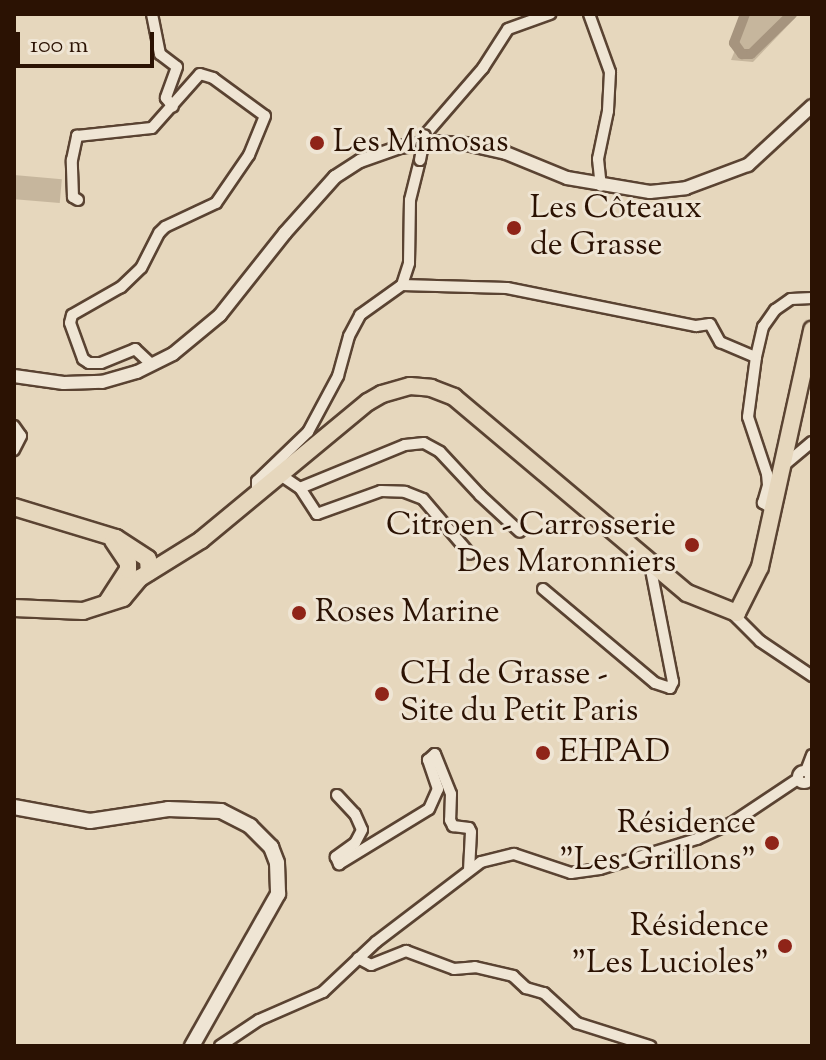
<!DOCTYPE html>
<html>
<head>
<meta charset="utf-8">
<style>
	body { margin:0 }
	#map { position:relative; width:826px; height:1060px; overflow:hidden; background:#e6d7bd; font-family:"Sorts Mill Goudy",serif }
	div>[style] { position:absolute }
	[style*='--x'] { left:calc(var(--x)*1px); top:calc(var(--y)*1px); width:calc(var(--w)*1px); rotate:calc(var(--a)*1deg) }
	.green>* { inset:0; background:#c6b69d; transform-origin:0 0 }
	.canal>* { height:10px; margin:-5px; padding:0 5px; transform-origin:5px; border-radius:5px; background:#a6947e }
	.roads { filter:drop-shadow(2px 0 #5a4332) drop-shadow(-2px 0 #5a4332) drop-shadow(0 2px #5a4332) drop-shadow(0 -2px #5a4332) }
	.minor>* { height:10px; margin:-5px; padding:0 5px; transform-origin:5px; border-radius:5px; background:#efe5d4 }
	.minor>.ring { margin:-5px; padding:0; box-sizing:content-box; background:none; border:10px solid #efe5d4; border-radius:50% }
	.tertiary>* { height:12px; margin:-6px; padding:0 6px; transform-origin:6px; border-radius:6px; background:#efe5d4 }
	.secondary>* { height:14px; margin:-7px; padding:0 7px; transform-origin:7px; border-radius:7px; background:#efe5d4 }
	.primary>* { height:16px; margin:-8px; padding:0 8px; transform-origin:8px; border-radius:8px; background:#e6d7bd }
	.bridges { filter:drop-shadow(2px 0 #5a4332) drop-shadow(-2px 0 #5a4332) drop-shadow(0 2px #5a4332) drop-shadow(0 -2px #5a4332) }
	.minor-bridge>* { height:10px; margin:-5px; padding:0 5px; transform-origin:5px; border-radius:5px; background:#efe5d4 }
	.dots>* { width:22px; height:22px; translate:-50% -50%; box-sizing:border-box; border:4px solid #efe5d4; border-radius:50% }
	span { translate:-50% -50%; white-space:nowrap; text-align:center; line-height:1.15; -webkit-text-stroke:6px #efe5d4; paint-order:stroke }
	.poi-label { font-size:32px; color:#2b1203 }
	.left { translate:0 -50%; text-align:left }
	.right { translate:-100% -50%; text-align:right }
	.frame { position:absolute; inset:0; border:16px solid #2b1203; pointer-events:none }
	.scale { position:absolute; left:16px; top:32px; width:138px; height:36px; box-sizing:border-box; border:4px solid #2b1203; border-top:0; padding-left:10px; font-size:24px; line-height:28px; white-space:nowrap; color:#2b1203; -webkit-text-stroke:6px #efe5d4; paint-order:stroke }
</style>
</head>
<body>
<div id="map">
	<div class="green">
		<i style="clip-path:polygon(750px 14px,799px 14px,753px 62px,731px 60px)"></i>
		<i style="left:14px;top:175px;width:48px;height:24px;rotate:5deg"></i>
	</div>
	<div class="canal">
		<i style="--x:745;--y:14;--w:31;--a:111"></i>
		<i style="--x:734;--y:43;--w:14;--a:54"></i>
		<i style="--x:742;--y:54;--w:9;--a:0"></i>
		<i style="--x:751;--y:54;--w:57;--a:-44.3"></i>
	</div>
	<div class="roads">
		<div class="minor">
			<i style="--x:152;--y:14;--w:41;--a:78.7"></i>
			<i style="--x:160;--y:54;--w:21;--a:37"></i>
			<i style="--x:177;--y:67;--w:33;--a:110"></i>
			<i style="--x:166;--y:98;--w:11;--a:52"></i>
			<i style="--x:589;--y:14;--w:62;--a:70.1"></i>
			<i style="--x:610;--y:72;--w:39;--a:93"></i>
			<i style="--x:608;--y:111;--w:49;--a:101.8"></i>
			<i style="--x:598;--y:159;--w:27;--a:84"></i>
			<i style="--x:425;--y:135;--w:89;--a:-49.1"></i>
			<i style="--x:483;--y:68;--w:46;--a:-57.3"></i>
			<i style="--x:508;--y:29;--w:45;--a:-19.7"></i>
			<i style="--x:78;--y:200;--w:6;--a:-149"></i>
			<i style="--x:73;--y:197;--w:37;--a:-92"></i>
			<i style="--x:72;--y:160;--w:25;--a:-78"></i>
			<i style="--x:77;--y:136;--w:75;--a:-6.1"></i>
			<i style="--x:152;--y:128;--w:72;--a:-48.4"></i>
			<i style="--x:200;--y:74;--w:14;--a:17"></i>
			<i style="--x:213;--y:78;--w:64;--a:36.2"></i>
			<i style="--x:265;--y:116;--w:42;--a:112.3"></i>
			<i style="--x:249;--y:155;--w:58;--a:124.5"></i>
			<i style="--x:216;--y:203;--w:56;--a:154.8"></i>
			<i style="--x:165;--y:227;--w:8;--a:135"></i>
			<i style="--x:159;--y:233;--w:39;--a:117"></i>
			<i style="--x:141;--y:268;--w:28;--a:136"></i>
			<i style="--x:121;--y:287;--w:56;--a:150.3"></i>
			<i style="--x:72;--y:315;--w:8;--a:104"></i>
			<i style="--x:70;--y:323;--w:38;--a:70"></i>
			<i style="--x:83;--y:359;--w:7;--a:34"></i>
			<i style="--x:89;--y:363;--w:12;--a:0"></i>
			<i style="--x:101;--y:363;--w:37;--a:-22"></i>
			<i style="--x:135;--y:349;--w:23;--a:43"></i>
			<i style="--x:402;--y:285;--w:23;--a:-72"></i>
			<i style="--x:409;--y:263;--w:63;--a:-89.1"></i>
			<i style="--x:410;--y:200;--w:41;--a:-76"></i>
			<i style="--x:14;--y:426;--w:12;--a:55"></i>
			<i style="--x:21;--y:436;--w:16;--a:117"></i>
			<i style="--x:782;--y:467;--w:39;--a:-40"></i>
			<i style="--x:279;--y:474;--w:25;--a:34"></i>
			<i style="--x:300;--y:488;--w:113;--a:-22.3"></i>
			<i style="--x:405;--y:445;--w:19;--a:-6"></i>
			<i style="--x:424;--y:443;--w:18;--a:29"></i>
			<i style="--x:440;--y:452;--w:59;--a:47.1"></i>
			<i style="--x:480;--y:495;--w:54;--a:42.8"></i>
			<i style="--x:300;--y:488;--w:31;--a:57"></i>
			<i style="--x:317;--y:514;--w:68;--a:-19.8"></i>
			<i style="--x:381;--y:491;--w:24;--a:2"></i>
			<i style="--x:405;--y:492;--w:19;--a:21"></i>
			<i style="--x:423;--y:499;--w:72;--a:49.5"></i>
			<i style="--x:257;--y:493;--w:12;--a:-90"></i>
			<i style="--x:257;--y:481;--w:71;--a:-43.9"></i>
			<i style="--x:308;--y:432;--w:64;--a:-61.8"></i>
			<i style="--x:338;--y:376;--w:41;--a:-74.6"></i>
			<i style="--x:349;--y:336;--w:24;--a:-62"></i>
			<i style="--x:360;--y:315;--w:52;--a:-35.5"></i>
			<i style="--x:402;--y:285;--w:105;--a:1.6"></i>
			<i style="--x:507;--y:288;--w:193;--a:11.4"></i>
			<i style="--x:696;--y:326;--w:14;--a:-8"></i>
			<i style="--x:710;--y:324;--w:21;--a:61"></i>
			<i style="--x:720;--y:342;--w:39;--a:23"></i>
			<i style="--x:773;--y:509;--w:12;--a:-149"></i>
			<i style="--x:763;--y:503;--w:19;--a:-74"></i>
			<i style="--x:768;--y:485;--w:11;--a:-95"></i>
			<i style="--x:767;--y:474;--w:60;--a:-108.4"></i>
			<i style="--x:748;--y:417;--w:61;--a:-82.4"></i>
			<i style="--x:756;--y:357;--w:31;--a:-77"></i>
			<i style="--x:763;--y:327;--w:21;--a:-55"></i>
			<i style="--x:775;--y:310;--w:19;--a:-35"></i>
			<i style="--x:791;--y:299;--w:21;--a:-3"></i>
			<i style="--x:543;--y:589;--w:146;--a:40"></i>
			<i style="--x:655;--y:683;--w:16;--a:18"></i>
			<i style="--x:670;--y:688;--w:7;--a:-63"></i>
			<i style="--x:673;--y:682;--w:124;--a:-101.1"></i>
			<i style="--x:732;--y:613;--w:40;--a:45"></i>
			<i style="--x:760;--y:641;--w:63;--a:33.9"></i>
			<i class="ring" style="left:798px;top:771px;width:2px;height:2px"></i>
			<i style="--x:806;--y:771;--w:17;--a:-69"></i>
			<i style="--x:337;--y:795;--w:26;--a:47"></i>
			<i style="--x:355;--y:814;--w:17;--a:66"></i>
			<i style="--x:362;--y:830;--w:15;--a:118"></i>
			<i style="--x:355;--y:843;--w:24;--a:144"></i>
			<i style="--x:336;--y:857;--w:8;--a:67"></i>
			<i style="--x:339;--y:864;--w:105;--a:-31.4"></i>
			<i style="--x:429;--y:809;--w:22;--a:-66"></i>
			<i style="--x:438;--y:789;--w:31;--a:-109"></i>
			<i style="--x:428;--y:760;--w:9;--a:-41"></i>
			<i style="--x:435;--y:754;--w:43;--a:68.2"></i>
			<i style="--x:451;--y:794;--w:26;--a:92"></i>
			<i style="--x:450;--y:820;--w:7;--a:63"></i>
			<i style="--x:453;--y:826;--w:16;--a:7"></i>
			<i style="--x:469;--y:828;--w:4;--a:63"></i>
			<i style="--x:471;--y:832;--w:38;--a:93"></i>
			<i style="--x:358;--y:958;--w:15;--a:28"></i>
			<i style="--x:371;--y:965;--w:38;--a:-22"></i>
			<i style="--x:406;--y:951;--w:51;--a:20.6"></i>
			<i style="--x:454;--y:969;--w:21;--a:-5"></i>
			<i style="--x:475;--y:967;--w:39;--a:13"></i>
			<i style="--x:513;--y:976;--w:18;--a:43"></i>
			<i style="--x:526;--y:988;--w:19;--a:16"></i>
			<i style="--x:544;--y:993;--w:45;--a:42.3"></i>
			<i style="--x:577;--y:1023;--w:77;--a:17.5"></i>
			<i style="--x:220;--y:1046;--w:47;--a:-33.7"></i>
			<i style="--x:259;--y:1020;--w:70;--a:-23.6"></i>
			<i style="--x:323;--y:992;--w:73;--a:-43.3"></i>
			<i style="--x:376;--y:942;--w:132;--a:-37.3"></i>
			<i style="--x:481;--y:862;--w:34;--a:-14"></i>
			<i style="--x:514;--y:854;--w:60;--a:18.4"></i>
			<i style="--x:571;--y:873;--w:29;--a:-8"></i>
			<i style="--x:600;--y:869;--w:102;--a:-17.2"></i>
			<i style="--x:697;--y:839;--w:38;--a:-25"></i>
			<i style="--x:732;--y:823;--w:79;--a:-33.7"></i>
		</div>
		<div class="tertiary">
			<i style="--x:14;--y:376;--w:50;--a:8"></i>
			<i style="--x:64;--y:383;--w:38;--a:-2"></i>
			<i style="--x:102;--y:382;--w:36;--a:-16"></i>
			<i style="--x:137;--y:372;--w:40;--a:-26.6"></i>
			<i style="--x:173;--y:354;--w:61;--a:-39.7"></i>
			<i style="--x:220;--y:315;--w:105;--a:-51.6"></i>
			<i style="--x:285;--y:233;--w:75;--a:-48.2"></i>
			<i style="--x:335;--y:177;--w:30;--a:-33"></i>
			<i style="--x:360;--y:161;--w:42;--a:-19.3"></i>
			<i style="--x:400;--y:147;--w:30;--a:-9"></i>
			<i style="--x:430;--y:142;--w:36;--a:3"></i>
			<i style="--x:466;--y:144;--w:41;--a:12.7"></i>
			<i style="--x:506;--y:153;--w:66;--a:22.3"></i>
			<i style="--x:567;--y:178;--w:84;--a:9.6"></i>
			<i style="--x:650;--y:192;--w:36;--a:-6"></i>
			<i style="--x:686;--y:188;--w:66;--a:-20.4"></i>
			<i style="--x:748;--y:165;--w:87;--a:-42.7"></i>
		</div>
		<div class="secondary">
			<i style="--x:14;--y:807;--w:77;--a:10.4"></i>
			<i style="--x:90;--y:821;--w:79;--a:-8.7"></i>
			<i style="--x:168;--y:809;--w:53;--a:2.2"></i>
			<i style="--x:221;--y:811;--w:33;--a:27"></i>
			<i style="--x:250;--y:826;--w:30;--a:45"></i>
			<i style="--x:271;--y:847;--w:17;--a:69"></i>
			<i style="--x:277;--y:863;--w:31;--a:88"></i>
			<i style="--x:278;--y:894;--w:175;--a:119.5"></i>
		</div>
		<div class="primary">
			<i style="--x:14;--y:507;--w:107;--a:16.9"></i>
			<i style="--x:116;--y:538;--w:38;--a:33"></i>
			<i style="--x:148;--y:559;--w:13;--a:86"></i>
			<i style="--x:107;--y:602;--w:38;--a:-57"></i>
			<i style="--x:128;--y:570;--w:7;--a:-90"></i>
			<i style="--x:128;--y:563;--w:27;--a:-124"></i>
			<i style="--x:14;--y:608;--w:69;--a:2.5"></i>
			<i style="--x:83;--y:611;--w:42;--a:-18"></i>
			<i style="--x:123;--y:598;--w:26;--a:-50"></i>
			<i style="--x:140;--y:578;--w:72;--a:-31.9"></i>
			<i style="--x:201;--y:540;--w:217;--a:-39.6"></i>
			<i style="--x:368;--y:402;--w:16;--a:-30"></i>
			<i style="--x:382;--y:394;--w:29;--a:-16"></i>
			<i style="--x:410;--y:386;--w:21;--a:5"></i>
			<i style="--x:431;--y:388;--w:25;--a:21"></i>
			<i style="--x:454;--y:397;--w:304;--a:40.1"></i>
			<i style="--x:687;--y:593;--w:54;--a:21.8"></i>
			<i style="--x:737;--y:613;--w:51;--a:-63.4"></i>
			<i style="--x:760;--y:567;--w:243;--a:-77.6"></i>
		</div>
	</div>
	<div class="bridges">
		<div class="minor-bridge">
			<i style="--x:420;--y:160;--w:25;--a:-79"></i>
		</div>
	</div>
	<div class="dots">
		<i style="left:317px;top:143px;background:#8f2418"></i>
		<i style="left:514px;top:228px;background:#8f2418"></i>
		<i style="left:692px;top:545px;background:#8f2418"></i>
		<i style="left:299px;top:613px;background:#8f2418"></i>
		<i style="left:382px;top:694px;background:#8f2418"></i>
		<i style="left:543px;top:753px;background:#8f2418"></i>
		<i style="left:772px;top:843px;background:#8f2418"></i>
		<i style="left:785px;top:946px;background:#8f2418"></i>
	</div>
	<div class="poi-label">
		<span class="left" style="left:333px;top:143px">Les Mimosas</span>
		<span class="left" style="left:530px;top:228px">Les Côteaux<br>de Grasse</span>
		<span class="right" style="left:676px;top:545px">Citroen - Carrosserie<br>Des Maronniers</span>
		<span class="left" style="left:315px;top:613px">Roses Marine</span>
		<span class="left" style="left:400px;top:694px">CH de Grasse -<br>Site du Petit Paris</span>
		<span class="left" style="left:559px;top:753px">EHPAD</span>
		<span class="right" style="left:756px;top:843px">Résidence<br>"Les Grillons"</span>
		<span class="right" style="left:769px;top:946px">Résidence<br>"Les Lucioles"</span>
	</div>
	<div class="frame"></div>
	<div class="scale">100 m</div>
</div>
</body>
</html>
